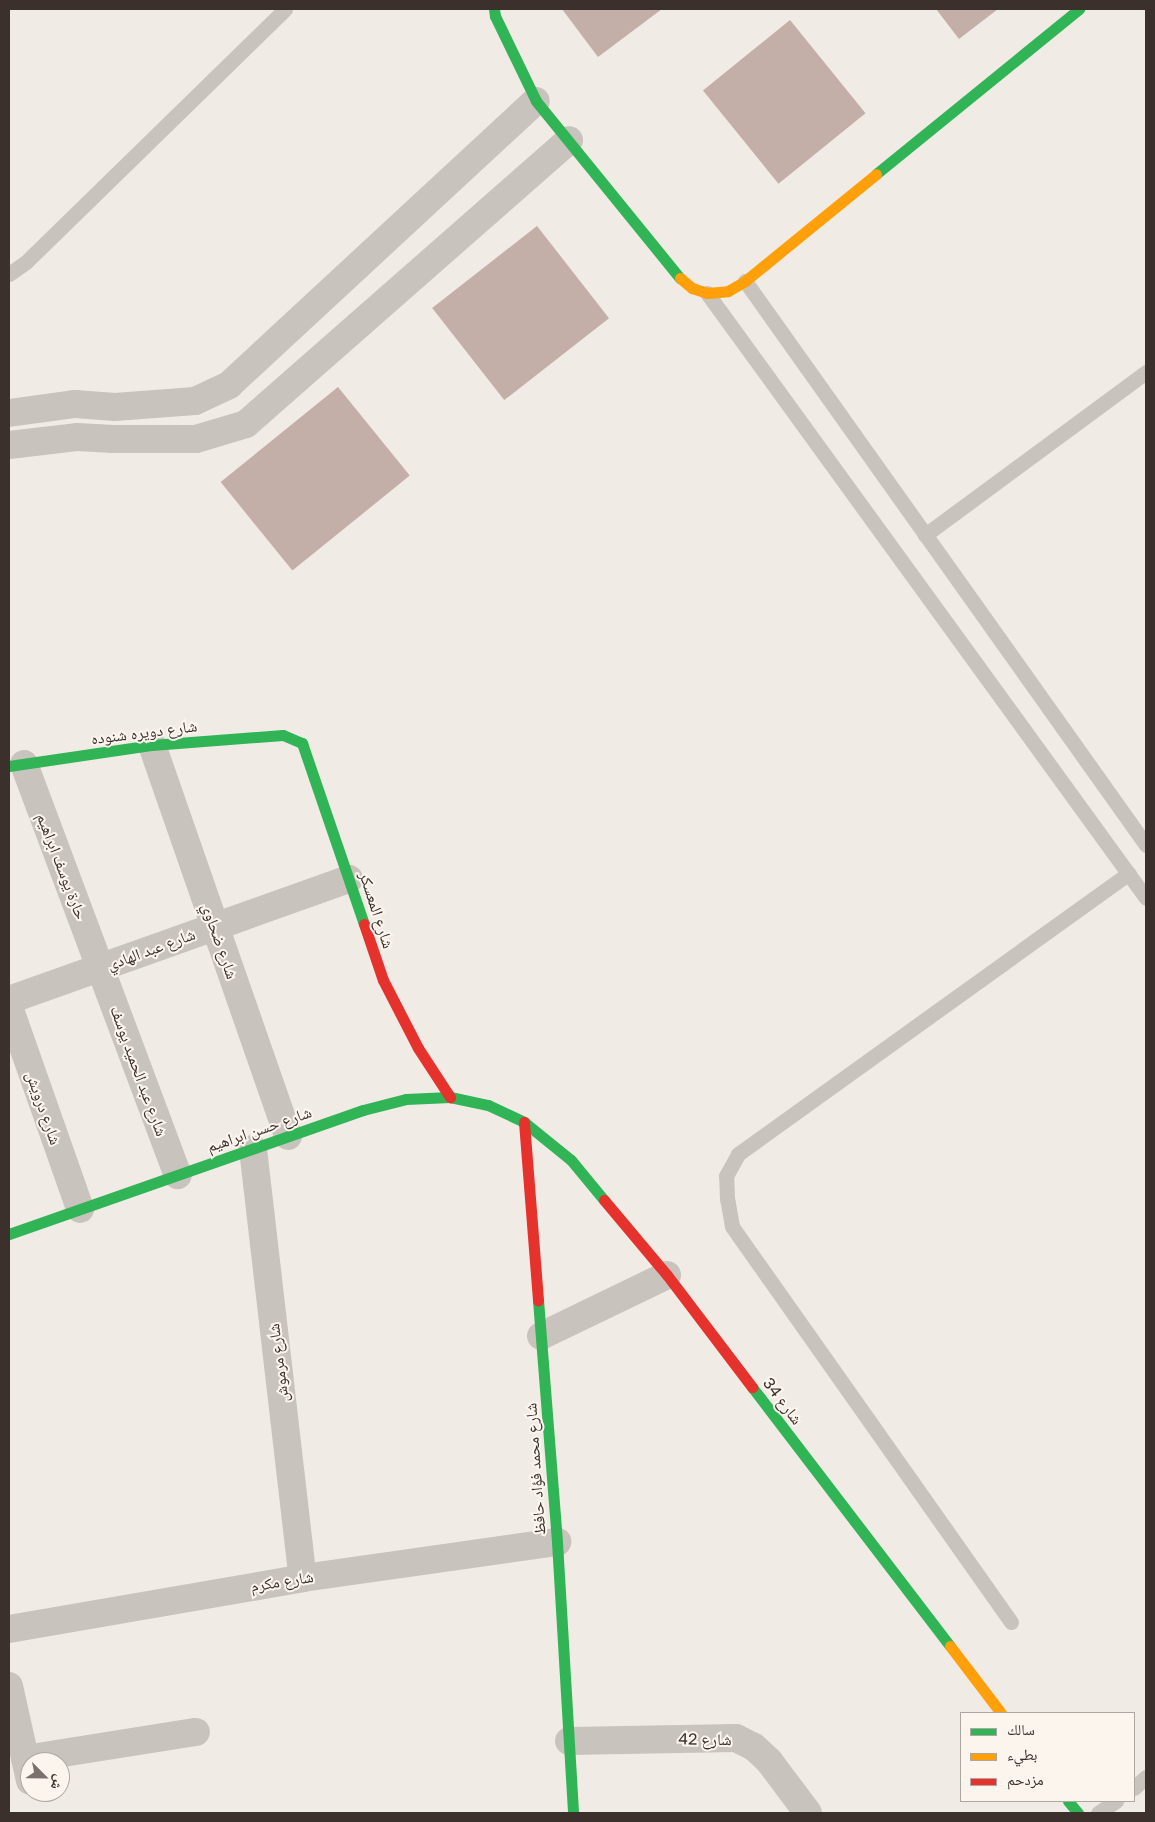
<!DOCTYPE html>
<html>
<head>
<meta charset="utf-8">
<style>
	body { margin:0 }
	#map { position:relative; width:1155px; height:1822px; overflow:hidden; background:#f0ebe5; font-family:"Golos Text","Noto Naskh Arabic",sans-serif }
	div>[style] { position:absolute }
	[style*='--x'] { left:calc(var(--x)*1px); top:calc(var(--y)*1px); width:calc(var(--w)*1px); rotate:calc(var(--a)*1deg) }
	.building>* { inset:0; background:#c3afa7; transform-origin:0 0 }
	.lane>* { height:15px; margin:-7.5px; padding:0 7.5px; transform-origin:7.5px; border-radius:7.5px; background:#c9c3be }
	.street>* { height:28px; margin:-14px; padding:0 14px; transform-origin:14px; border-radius:14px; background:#c9c3be }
	.fast>* { height:11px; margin:-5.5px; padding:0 5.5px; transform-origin:5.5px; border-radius:5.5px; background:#30b455 }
	.slow>* { height:11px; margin:-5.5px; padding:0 5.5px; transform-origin:5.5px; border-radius:5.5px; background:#ff9f0a }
	.jam>* { height:11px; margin:-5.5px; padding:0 5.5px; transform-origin:5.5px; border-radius:5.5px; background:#e5322d }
	span { translate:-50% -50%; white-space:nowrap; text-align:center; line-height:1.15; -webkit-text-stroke:4px #fbf5ee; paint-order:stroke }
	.street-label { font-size:16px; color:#3b302b }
	.frame { position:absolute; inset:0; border:10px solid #3b302b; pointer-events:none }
	.legend { position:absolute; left:960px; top:1712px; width:175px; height:90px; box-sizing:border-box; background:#fbf5ee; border:1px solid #aea6a0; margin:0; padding:6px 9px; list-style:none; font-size:15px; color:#3b302b }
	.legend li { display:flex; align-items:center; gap:10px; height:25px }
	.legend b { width:25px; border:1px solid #aea6a0 }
	.north { position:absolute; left:20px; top:1752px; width:50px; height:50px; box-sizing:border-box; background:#fbf5ee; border:1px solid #aea6a0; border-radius:50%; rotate:113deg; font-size:14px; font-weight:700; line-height:20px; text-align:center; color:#3b302b }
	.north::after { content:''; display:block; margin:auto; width:18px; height:22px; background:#7a716c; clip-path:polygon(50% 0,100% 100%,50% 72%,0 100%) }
</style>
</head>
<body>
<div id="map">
	<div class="building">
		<i style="clip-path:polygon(562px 9px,662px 9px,598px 57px)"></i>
		<i style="clip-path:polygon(936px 9px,998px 9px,959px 39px)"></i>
		<i style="left:790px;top:20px;width:120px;height:112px;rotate:51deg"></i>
		<i style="left:537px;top:226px;width:117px;height:133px;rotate:52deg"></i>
		<i style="left:338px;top:387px;width:114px;height:151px;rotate:51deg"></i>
	</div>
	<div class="lane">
		<i style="--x:9;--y:274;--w:21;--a:-35"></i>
		<i style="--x:26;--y:262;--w:362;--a:-44.3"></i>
		<i style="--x:745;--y:281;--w:692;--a:54.59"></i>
		<i style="--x:707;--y:293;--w:747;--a:54.03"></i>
		<i style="--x:925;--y:535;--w:275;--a:-36.4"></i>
		<i style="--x:1011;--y:1622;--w:484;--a:-125.2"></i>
		<i style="--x:732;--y:1226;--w:27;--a:-100"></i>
		<i style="--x:727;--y:1199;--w:23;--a:-92"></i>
		<i style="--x:726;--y:1176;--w:25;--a:-61"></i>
		<i style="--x:738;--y:1154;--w:481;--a:-35.7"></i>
		<i style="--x:1134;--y:1788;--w:16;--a:-43"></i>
		<i style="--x:1098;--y:1813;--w:22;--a:-34"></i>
	</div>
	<div class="street">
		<i style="--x:9;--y:413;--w:67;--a:-7.8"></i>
		<i style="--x:75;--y:404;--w:40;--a:4.3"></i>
		<i style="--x:115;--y:407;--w:80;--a:-4.3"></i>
		<i style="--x:195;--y:401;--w:38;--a:-25"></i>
		<i style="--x:229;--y:385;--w:418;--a:-42.8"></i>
		<i style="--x:9;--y:445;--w:68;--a:-6.7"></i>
		<i style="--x:77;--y:437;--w:37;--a:3"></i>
		<i style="--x:114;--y:439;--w:82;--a:0"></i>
		<i style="--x:196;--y:439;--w:52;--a:-16.7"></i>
		<i style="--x:246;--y:424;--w:430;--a:-41.3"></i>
		<i style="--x:152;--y:745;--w:414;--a:70.8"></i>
		<i style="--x:24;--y:764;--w:439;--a:69.5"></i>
		<i style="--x:9;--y:1000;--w:361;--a:-19.6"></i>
		<i style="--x:9;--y:1007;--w:214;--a:70.6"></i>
		<i style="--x:253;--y:1149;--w:432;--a:83.4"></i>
		<i style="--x:541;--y:1336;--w:140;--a:-25.8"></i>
		<i style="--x:9;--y:1629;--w:298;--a:-9.8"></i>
		<i style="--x:303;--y:1578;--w:257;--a:-8.1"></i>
		<i style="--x:9;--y:1686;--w:97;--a:77.5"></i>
		<i style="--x:569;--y:1741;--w:167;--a:-1"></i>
		<i style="--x:736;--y:1738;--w:20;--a:27"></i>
		<i style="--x:754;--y:1747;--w:21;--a:43"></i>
		<i style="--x:769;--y:1761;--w:65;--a:53.1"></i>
		<i style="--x:25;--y:1759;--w:173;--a:-9"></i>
	</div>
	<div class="fast">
		<i style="--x:494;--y:9;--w:7;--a:82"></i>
		<i style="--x:495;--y:16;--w:94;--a:64.2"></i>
		<i style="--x:536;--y:101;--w:228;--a:50.9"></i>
		<i style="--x:876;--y:174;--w:262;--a:-39.1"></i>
		<i style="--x:9;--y:766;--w:145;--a:-8.4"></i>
		<i style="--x:152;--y:745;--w:131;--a:-4.4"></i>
		<i style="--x:283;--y:735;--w:21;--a:23"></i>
		<i style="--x:302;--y:743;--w:191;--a:71.1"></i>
		<i style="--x:9;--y:1234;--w:375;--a:-19.3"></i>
		<i style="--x:363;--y:1110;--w:44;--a:-14.3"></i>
		<i style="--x:406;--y:1099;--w:44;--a:-2.6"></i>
		<i style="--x:450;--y:1097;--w:39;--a:12"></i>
		<i style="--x:488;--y:1105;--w:40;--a:25"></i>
		<i style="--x:524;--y:1122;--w:60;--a:39"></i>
		<i style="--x:571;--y:1160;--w:52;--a:50.5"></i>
		<i style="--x:538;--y:1300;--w:243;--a:85.5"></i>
		<i style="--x:557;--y:1542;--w:271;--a:86.6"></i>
		<i style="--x:752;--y:1387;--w:326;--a:52.6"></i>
		<i style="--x:1068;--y:1801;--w:16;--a:50"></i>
	</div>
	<div class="slow">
		<i style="--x:680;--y:278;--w:16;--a:40"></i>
		<i style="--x:692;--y:288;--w:16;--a:18"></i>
		<i style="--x:707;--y:293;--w:21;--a:-5"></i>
		<i style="--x:728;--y:291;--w:20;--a:-30"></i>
		<i style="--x:745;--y:281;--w:169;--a:-39.2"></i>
		<i style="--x:950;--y:1646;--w:84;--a:52.7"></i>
	</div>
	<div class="jam">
		<i style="--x:364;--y:924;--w:59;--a:71.3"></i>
		<i style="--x:383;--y:980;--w:76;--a:62.8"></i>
		<i style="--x:418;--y:1048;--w:59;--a:56.9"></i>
		<i style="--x:524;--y:1122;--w:179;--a:85.5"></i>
		<i style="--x:604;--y:1200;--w:98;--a:50"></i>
		<i style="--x:667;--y:1275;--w:141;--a:52.8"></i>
	</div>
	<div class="street-label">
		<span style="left:144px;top:732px;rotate:-7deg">شارع دويره شنوده</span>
		<span style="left:62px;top:866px;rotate:69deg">حارة يوسف ابراهيم</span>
		<span style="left:377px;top:910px;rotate:72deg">شارع المعسكر</span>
		<span style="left:220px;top:941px;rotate:71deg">شارع ضحاوي</span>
		<span style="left:151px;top:949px;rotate:-20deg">شارع عبد الهادي</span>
		<span style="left:139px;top:1071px;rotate:70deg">شارع عبد الحميد يوسف</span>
		<span style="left:44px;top:1108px;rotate:71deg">شارع درويش</span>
		<span style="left:259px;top:1129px;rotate:-19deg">شارع حسن ابراهيم</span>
		<span style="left:278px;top:1363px;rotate:-97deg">شارع مرموش</span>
		<span style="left:783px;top:1401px;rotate:53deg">شارع 34</span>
		<span style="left:535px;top:1469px;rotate:-94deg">شارع محمد فؤاد حافظ</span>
		<span style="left:282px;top:1581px;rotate:-9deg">شارع مكرم</span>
		<span style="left:705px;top:1739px;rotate:1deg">شارع 42</span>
	</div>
	<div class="frame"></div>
	<ul class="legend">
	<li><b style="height:6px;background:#30b455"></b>سالك</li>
	<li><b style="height:6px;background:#ff9f0a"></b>بطيء</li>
	<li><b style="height:6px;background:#e5322d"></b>مزدحم</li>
	</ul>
	<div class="north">ش</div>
</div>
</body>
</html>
